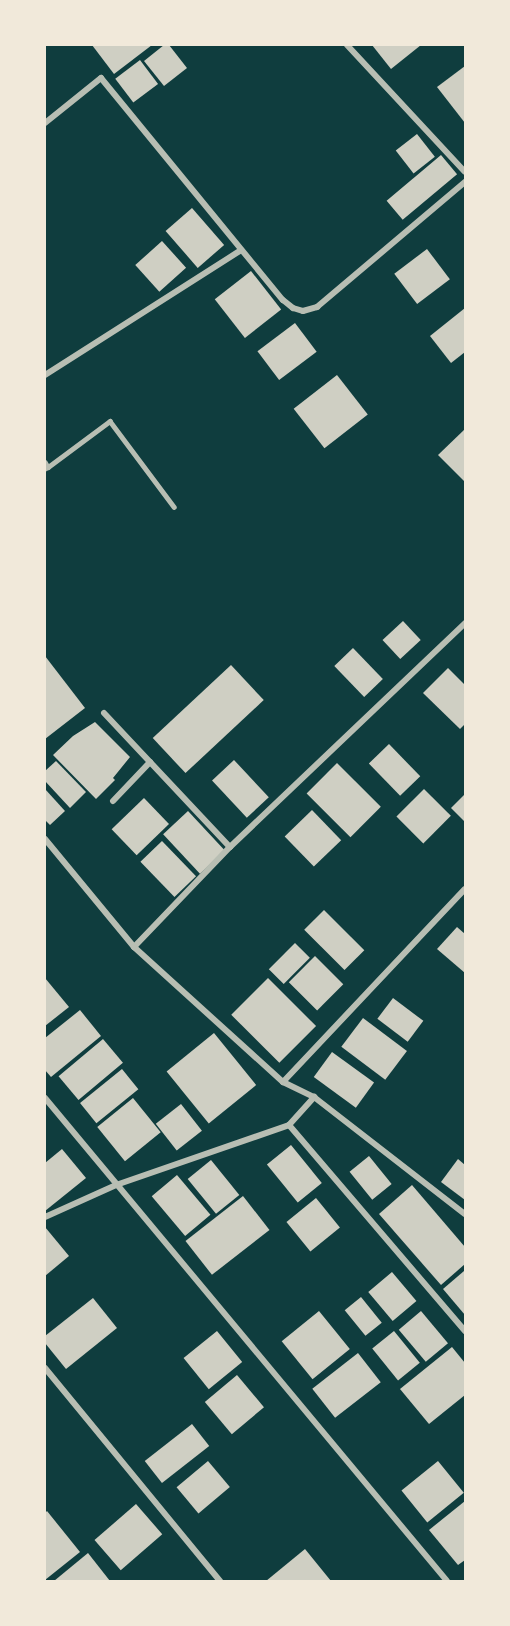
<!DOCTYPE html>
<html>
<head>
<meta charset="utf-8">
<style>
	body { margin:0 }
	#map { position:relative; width:510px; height:1626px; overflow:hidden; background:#0f3d3e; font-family:Quicksand,sans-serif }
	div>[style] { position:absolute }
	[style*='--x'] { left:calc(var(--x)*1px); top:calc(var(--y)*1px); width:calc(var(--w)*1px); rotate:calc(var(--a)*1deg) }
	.building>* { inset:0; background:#cfcfc3; transform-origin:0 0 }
	.service>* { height:4.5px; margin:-2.25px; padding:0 2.25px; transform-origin:2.25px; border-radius:2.25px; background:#b8beb3 }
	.minor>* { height:6px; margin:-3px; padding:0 3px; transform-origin:3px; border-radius:3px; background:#b8beb3 }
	span { translate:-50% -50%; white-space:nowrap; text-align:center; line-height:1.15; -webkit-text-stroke:4.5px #f1e9da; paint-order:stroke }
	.frame { position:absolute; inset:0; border:46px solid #f1e9da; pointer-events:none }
</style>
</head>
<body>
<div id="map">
	<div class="building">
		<i style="clip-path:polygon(92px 45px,152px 45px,114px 74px)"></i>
		<i style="clip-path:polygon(164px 45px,169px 45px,187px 68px,164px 86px,144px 61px)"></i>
		<i style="clip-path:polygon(372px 45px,421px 45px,391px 69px)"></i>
		<i style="left:140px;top:60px;width:30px;height:31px;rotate:53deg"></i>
		<i style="clip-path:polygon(465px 66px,465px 123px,437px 87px)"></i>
		<i style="left:417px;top:134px;width:29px;height:27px;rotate:52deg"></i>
		<i style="left:441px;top:155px;width:25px;height:71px;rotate:50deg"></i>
		<i style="left:192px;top:208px;width:49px;height:35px;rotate:49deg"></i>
		<i style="left:162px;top:241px;width:36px;height:36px;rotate:48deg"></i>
		<i style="left:427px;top:249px;width:38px;height:41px;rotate:53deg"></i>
		<i style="left:251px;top:271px;width:49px;height:46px;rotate:52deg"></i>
		<i style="clip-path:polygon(465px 308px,465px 352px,451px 363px,430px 336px)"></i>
		<i style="left:295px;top:323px;width:36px;height:47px;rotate:53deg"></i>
		<i style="left:337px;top:375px;width:50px;height:55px;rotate:52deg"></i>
		<i style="clip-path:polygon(465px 429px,465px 480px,464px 481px,438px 455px)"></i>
		<i style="left:403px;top:621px;width:26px;height:28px;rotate:47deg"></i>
		<i style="left:353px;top:648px;width:43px;height:26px;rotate:46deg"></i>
		<i style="clip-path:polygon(45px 656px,85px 708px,45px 739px)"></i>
		<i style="left:231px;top:665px;width:48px;height:107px;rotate:47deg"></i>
		<i style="clip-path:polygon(448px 668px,465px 685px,465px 724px,460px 729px,423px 693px)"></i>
		<i style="clip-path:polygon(95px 722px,130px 757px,113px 778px,115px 780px,96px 799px,53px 755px,73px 736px)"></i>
		<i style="left:389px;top:744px;width:45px;height:28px;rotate:46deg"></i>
		<i style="left:234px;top:760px;width:51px;height:30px;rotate:47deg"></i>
		<i style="clip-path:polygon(56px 761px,86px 792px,70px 808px,45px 781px,45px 771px)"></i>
		<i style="left:337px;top:763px;width:62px;height:43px;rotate:45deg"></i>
		<i style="clip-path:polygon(45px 789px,65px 811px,50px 825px,45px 820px)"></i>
		<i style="left:424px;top:789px;width:38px;height:39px;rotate:45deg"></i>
		<i style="clip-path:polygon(465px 794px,465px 822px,451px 808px)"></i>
		<i style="left:144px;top:798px;width:36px;height:45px;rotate:46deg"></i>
		<i style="left:312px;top:810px;width:42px;height:38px;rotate:46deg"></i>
		<i style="left:188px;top:811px;width:54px;height:34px;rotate:47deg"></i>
		<i style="left:162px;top:841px;width:49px;height:30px;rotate:46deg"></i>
		<i style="left:324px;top:910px;width:57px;height:28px;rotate:45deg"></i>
		<i style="clip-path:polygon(457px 927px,465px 934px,465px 973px,437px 949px)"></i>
		<i style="left:295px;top:943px;width:21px;height:37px;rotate:45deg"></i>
		<i style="left:315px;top:956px;width:40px;height:37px;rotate:45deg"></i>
		<i style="clip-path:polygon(45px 978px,69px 1007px,45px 1026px)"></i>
		<i style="left:268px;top:978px;width:68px;height:52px;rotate:45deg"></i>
		<i style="left:393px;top:998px;width:38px;height:26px;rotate:37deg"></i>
		<i style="clip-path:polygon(80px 1010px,101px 1036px,51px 1077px,45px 1070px,45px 1038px)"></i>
		<i style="left:363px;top:1018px;width:55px;height:36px;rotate:37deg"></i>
		<i style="left:214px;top:1033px;width:67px;height:61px;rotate:51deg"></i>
		<i style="left:103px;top:1039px;width:31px;height:58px;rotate:50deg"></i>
		<i style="left:332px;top:1052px;width:52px;height:31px;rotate:36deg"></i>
		<i style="left:122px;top:1069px;width:26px;height:54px;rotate:51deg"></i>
		<i style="left:133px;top:1098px;width:44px;height:46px;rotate:51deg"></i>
		<i style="left:181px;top:1104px;width:34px;height:32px;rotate:52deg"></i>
		<i style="left:291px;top:1145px;width:49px;height:31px;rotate:51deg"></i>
		<i style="clip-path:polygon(62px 1149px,86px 1178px,45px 1211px,45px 1163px)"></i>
		<i style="left:369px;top:1156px;width:36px;height:25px;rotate:51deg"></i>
		<i style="clip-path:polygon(458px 1159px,465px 1165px,465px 1200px,441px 1182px)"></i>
		<i style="left:211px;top:1160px;width:45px;height:30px;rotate:51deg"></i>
		<i style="left:177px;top:1175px;width:52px;height:33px;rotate:50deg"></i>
		<i style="clip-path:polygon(412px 1185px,465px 1247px,465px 1264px,441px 1285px,379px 1214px)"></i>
		<i style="left:243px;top:1196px;width:43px;height:73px;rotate:52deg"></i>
		<i style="left:316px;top:1198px;width:38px;height:38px;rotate:51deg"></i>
		<i style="clip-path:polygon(45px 1227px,69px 1256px,45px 1276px)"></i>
		<i style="clip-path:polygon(464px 1271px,465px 1272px,465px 1315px,443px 1289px)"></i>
		<i style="left:392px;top:1272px;width:38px;height:31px;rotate:50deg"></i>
		<i style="left:361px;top:1297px;width:33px;height:21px;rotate:51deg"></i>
		<i style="clip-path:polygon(93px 1298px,117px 1328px,66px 1369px,45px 1343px,45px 1336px)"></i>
		<i style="left:319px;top:1311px;width:49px;height:48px;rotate:51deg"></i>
		<i style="left:421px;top:1311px;width:42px;height:29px;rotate:50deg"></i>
		<i style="left:217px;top:1331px;width:40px;height:43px;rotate:51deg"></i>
		<i style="left:394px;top:1331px;width:41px;height:28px;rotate:51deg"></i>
		<i style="clip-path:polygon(452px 1347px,465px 1363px,465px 1395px,429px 1424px,400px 1389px)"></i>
		<i style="left:358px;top:1353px;width:37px;height:58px;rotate:52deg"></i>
		<i style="left:237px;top:1375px;width:42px;height:42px;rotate:50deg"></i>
		<i style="left:192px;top:1424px;width:28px;height:60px;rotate:52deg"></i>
		<i style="left:208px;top:1461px;width:34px;height:41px;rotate:50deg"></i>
		<i style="left:438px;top:1461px;width:41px;height:47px;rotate:51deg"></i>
		<i style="clip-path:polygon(465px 1501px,465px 1560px,458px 1565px,429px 1530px)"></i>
		<i style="left:136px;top:1504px;width:40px;height:55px;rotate:49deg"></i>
		<i style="clip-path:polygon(47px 1511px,80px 1552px,45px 1580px,45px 1513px)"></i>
		<i style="clip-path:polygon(305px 1549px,331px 1581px,266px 1581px)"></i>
		<i style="clip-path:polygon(88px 1553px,110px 1581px,54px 1581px)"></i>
	</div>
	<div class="service">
		<i style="--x:45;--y:462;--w:6;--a:59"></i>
		<i style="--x:48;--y:467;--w:4;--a:146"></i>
		<i style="--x:48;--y:467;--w:77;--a:-36.6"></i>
		<i style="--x:110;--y:421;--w:107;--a:53.3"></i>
	</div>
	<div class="minor">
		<i style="--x:347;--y:45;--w:173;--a:47.1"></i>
		<i style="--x:45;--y:123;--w:72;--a:-38.8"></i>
		<i style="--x:101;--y:78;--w:287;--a:50.7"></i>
		<i style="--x:283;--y:300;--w:13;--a:39"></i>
		<i style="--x:293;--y:308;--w:10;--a:17"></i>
		<i style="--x:303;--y:311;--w:15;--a:-16"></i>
		<i style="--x:317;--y:307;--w:194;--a:-40.2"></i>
		<i style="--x:45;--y:375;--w:231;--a:-32.5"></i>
		<i style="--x:104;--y:713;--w:184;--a:46.8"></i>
		<i style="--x:113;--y:801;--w:54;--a:-46.5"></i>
		<i style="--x:45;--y:839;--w:140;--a:50.5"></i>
		<i style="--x:134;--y:947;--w:201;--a:42.2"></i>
		<i style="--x:283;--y:1082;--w:34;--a:26"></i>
		<i style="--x:314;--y:1097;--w:191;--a:37.8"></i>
		<i style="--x:134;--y:947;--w:139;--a:-46.2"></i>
		<i style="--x:230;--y:847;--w:325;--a:-43.6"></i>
		<i style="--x:283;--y:1082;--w:265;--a:-46.7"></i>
		<i style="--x:45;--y:1098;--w:628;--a:50.23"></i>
		<i style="--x:289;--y:1125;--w:271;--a:49.5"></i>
		<i style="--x:45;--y:1217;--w:78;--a:-24.3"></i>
		<i style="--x:116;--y:1185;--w:183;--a:-19.1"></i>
		<i style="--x:289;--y:1125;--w:38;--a:-48"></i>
		<i style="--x:45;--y:1368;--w:276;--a:50.6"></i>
	</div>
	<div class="frame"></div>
</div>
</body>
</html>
